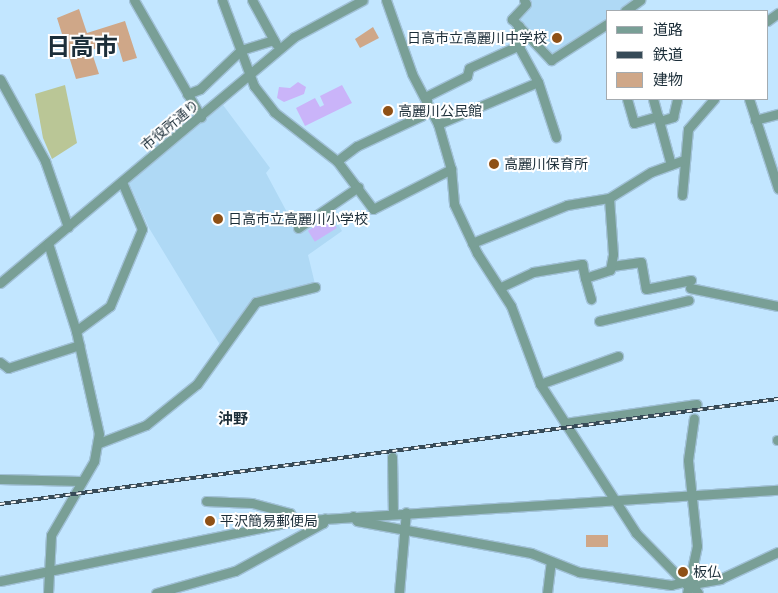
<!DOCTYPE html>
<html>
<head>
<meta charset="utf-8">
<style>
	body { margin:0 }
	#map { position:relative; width:778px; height:593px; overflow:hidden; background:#c2e6ff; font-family:"Titillium Web","Noto Sans JP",sans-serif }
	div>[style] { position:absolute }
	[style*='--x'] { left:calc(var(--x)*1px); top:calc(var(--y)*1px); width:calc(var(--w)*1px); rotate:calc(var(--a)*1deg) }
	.built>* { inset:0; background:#afd9f5 }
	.green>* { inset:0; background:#bac696 }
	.water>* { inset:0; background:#cab4f9; transform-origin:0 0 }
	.building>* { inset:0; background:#cfa788; transform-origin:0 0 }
	.roads { filter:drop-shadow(1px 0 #a1c1d7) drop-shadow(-1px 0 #a1c1d7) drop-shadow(0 1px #a1c1d7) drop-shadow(0 -1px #a1c1d7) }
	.minor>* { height:9px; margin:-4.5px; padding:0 4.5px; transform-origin:4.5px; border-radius:4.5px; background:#799f96 }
	.rail>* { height:4px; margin-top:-2px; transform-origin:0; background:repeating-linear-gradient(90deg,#fff 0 5.5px,#364a57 0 11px); box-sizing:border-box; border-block:1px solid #364a57 }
	.dots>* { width:14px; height:14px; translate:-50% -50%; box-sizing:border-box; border:2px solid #fff; border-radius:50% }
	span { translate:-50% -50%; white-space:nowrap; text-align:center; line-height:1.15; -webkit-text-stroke:4px #fff; paint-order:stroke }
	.poi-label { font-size:14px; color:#1c2e39 }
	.right { translate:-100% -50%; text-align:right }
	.left { translate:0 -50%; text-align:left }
	.street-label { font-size:14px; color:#1c2e39 }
	.neighbourhood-label { font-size:15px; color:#1c2e39; font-weight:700 }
	.town-label { font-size:24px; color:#1c2e39; font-weight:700 }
	.legend { position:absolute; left:606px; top:10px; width:162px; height:90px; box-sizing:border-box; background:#fff; border:1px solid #a4abb0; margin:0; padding:6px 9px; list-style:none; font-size:15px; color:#1c2e39 }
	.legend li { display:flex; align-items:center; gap:10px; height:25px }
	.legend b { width:25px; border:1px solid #a4abb0 }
</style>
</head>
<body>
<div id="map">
	<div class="built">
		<i style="clip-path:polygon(527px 0,635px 0,619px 11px,607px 11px,607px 20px,554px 57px,516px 20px)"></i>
		<i style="clip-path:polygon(223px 105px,270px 168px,266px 173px,296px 229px,329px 209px,342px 231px,308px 255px,315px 284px,255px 301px,222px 348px,149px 228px,129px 183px)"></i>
	</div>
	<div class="green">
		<i style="clip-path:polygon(65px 85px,77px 143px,52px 159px,43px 138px,35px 94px)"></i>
	</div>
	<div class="water">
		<i style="clip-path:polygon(298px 82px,306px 87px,304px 94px,284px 102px,277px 98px,279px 87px,290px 88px)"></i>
		<i style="clip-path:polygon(342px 85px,352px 103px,305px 126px,296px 108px,315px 98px,320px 107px,324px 105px,320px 96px)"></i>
		<i style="left:330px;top:217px;width:13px;height:26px;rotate:58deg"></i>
	</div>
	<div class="building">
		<i style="clip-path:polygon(79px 9px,87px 33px,125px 21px,137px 58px,123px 62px,117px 42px,91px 50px,99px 74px,76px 79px,57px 18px)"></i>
		<i style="clip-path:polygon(373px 27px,379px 38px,360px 48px,355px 39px)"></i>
		<i style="left:586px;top:535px;width:22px;height:12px"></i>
	</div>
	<div class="roads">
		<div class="minor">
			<i style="--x:134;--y:0;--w:135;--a:60.2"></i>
			<i style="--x:222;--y:0;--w:92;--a:69.6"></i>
			<i style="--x:254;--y:86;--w:33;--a:52"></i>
			<i style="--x:274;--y:112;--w:80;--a:37.9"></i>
			<i style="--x:337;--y:161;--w:60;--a:53.1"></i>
			<i style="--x:373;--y:209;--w:88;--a:-27.1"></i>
			<i style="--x:252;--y:0;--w:50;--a:61.4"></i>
			<i style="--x:386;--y:0;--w:78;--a:70.6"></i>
			<i style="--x:412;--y:74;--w:56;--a:62.5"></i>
			<i style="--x:438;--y:124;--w:47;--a:73.9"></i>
			<i style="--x:451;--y:169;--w:35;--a:85"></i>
			<i style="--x:454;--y:204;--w:54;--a:64.9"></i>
			<i style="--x:477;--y:253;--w:63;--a:57.3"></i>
			<i style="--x:511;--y:306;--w:83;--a:69.6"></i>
			<i style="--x:540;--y:384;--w:177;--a:57.2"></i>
			<i style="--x:636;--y:533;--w:73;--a:45.6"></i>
			<i style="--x:524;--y:0;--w:4;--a:63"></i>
			<i style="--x:526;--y:4;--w:21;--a:133"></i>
			<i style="--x:512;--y:19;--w:57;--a:46.4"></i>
			<i style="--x:551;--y:60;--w:67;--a:-32.7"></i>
			<i style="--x:625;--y:11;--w:19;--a:-36"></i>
			<i style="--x:767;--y:21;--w:14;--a:-36"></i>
			<i style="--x:519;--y:26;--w:13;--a:113"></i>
			<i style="--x:514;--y:38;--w:50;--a:61.4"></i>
			<i style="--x:538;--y:82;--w:58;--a:71.9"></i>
			<i style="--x:0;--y:79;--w:94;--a:61.2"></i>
			<i style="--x:45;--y:161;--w:70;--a:70.8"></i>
			<i style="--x:187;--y:94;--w:14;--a:-21"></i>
			<i style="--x:200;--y:89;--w:57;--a:-43.6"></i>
			<i style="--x:241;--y:50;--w:34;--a:-17"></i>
			<i style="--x:425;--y:97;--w:47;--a:-26.6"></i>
			<i style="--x:467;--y:76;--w:8;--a:-76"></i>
			<i style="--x:469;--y:68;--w:56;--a:-24.3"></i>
			<i style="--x:627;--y:99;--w:25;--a:74"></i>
			<i style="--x:634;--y:123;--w:25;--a:-16"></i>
			<i style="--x:653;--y:99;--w:68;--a:74.7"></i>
			<i style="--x:749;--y:99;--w:94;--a:72"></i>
			<i style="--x:755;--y:120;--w:24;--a:-15"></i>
			<i style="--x:660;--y:121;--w:14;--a:-17"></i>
			<i style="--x:673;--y:117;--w:18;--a:-77"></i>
			<i style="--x:438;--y:124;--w:108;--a:-22.8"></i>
			<i style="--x:337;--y:161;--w:25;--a:-37"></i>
			<i style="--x:357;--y:146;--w:71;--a:-25.1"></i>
			<i style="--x:421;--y:116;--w:17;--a:-69"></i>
			<i style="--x:682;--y:195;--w:66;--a:-84.8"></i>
			<i style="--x:688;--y:129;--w:40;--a:-49"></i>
			<i style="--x:298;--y:228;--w:73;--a:-34.3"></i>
			<i style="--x:472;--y:243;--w:102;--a:-21.8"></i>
			<i style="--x:567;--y:205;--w:43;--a:-9.5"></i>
			<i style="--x:609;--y:198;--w:49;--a:-31.8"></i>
			<i style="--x:651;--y:172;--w:33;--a:-20"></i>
			<i style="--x:612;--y:266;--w:29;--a:-8"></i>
			<i style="--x:641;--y:262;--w:27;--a:80"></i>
			<i style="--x:646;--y:289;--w:46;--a:-11.3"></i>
			<i style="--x:585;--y:278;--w:22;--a:74"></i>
			<i style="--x:0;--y:283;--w:383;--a:-39.9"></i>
			<i style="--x:294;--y:37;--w:78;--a:-28.2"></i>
			<i style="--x:501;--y:287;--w:35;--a:-25"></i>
			<i style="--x:533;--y:272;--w:50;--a:-9.3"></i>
			<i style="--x:582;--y:264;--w:14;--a:78"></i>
			<i style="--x:585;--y:278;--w:26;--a:-18"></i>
			<i style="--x:610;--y:270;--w:16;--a:-79"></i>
			<i style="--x:613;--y:254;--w:56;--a:-94.1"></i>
			<i style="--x:690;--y:288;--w:90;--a:11.6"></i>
			<i style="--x:599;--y:321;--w:92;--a:-13.1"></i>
			<i style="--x:76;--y:331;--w:42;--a:-36.3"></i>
			<i style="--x:110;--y:306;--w:83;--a:-67.4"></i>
			<i style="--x:142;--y:229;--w:51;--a:-113.1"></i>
			<i style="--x:0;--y:362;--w:10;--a:37"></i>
			<i style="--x:8;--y:368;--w:75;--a:-17.9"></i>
			<i style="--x:540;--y:384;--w:83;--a:-19.7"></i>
			<i style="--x:565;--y:423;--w:133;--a:-8.2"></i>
			<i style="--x:777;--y:440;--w:1;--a:0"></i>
			<i style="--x:99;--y:443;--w:50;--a:-21"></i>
			<i style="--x:146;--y:425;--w:65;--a:-38.8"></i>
			<i style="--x:197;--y:384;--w:101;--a:-54.3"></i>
			<i style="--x:256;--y:302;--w:61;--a:-14.3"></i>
			<i style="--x:392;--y:457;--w:56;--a:89"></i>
			<i style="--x:0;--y:479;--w:81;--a:1.4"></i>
			<i style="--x:206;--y:501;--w:46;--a:2.5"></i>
			<i style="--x:252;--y:503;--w:39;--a:15"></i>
			<i style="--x:290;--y:513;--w:9;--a:63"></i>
			<i style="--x:353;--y:516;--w:6;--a:51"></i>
			<i style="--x:357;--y:521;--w:177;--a:10.4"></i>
			<i style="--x:531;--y:553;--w:52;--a:21.6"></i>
			<i style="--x:579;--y:572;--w:93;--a:8"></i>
			<i style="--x:671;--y:585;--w:12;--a:-14"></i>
			<i style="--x:0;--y:581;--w:300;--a:-11.5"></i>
			<i style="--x:294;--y:521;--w:485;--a:-3.7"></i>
			<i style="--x:687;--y:585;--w:34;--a:-10"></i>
			<i style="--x:720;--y:579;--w:64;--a:-25"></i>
			<i style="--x:692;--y:585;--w:10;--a:53"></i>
			<i style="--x:48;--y:593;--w:58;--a:-87"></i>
			<i style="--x:51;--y:535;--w:86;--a:-59.8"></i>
			<i style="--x:94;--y:461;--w:27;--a:-80"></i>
			<i style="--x:99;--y:434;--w:106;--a:-102.6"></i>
			<i style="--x:76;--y:331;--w:92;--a:-107.7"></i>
			<i style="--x:156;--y:593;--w:82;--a:-15.6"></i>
			<i style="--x:235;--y:571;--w:100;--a:-28.6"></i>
			<i style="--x:323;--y:523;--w:5;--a:-68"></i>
			<i style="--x:399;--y:593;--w:81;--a:-85.1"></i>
			<i style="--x:547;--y:593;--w:31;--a:-83"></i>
			<i style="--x:687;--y:593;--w:48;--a:-78"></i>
			<i style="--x:697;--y:546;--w:86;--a:-96"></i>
			<i style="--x:688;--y:460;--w:42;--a:-81.9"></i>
		</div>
	</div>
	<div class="rail">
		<i style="--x:0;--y:504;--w:785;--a:-7.69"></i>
	</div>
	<div class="dots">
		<i style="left:557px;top:38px;background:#8f5116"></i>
		<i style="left:388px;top:111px;background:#8f5116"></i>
		<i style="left:494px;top:164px;background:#8f5116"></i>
		<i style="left:218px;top:219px;background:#8f5116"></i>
		<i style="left:210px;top:521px;background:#8f5116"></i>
		<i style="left:683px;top:572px;background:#8f5116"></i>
	</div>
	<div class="poi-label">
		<span class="right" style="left:547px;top:38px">日高市立高麗川中学校</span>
		<span class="left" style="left:398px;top:111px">高麗川公民館</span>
		<span class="left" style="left:504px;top:164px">高麗川保育所</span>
		<span class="left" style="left:228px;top:219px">日高市立高麗川小学校</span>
		<span class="left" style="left:220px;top:521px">平沢簡易郵便局</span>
		<span class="left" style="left:693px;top:572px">板仏</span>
	</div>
	<div class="street-label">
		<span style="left:170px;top:125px;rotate:-40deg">市役所通り</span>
	</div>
	<div class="neighbourhood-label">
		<span style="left:233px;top:419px">沖野</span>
	</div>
	<div class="town-label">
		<span style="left:82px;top:47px">日高市</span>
	</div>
	<ul class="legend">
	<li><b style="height:6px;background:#799f96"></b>道路</li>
	<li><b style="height:6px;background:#364a57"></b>鉄道</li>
	<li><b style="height:14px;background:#cfa788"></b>建物</li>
	</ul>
</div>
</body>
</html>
